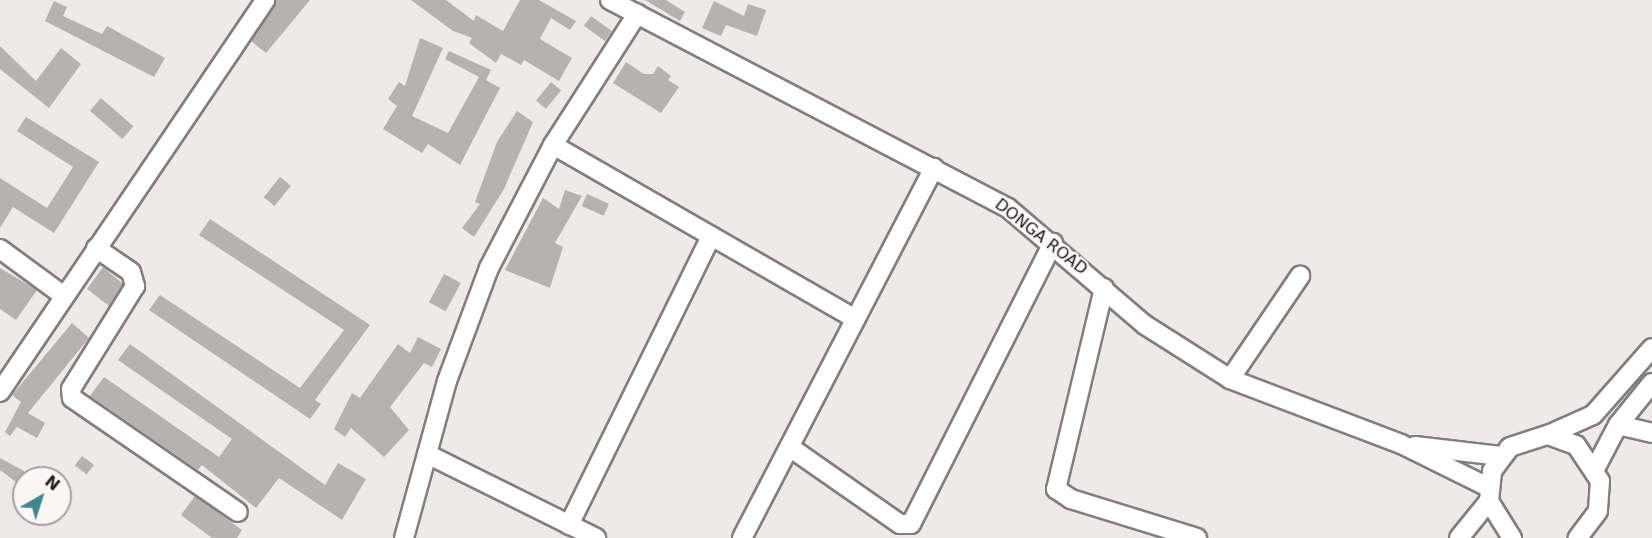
<!DOCTYPE html>
<html>
<head>
<meta charset="utf-8">
<style>
	body { margin:0 }
	#map { position:relative; width:1652px; height:538px; overflow:hidden; background:#efe9ea; font-family:"DejaVu Sans",sans-serif }
	div>[style] { position:absolute }
	[style*='--x'] { left:calc(var(--x)*1px); top:calc(var(--y)*1px); width:calc(var(--w)*1px); rotate:calc(var(--a)*1deg) }
	.building>* { inset:0; background:#b7b1b1; transform-origin:0 0 }
	.roads { filter:drop-shadow(2px 0 #837e7e) drop-shadow(-2px 0 #837e7e) drop-shadow(0 2px #837e7e) drop-shadow(0 -2px #837e7e) }
	.minor>* { height:18px; margin:-9px; padding:0 9px; transform-origin:9px; border-radius:9px; background:#fff }
	span { translate:-50% -50%; white-space:nowrap; text-align:center; line-height:1.15; -webkit-text-stroke:4.5px #fdf6f7; paint-order:stroke }
	.street-label { font-size:16px; color:#222020 }
	.north { position:absolute; left:12px; top:466px; width:60px; height:60px; box-sizing:border-box; background:#fdf6f7; border:2px solid #a5a0a1; border-radius:50%; rotate:39deg; font-size:16px; font-weight:700; line-height:24px; text-align:center; color:#222020 }
	.north::after { content:''; display:block; margin:auto; width:21px; height:27px; background:#40878e; clip-path:polygon(50% 0,100% 100%,50% 72%,0 100%) }
</style>
</head>
<body>
<div id="map">
	<div class="building">
		<i style="clip-path:polygon(276px 0,310px 0,266px 53px,251px 41px)"></i>
		<i style="clip-path:polygon(411px 0,446px 0,474px 21px,476px 15px,503px 31px,520px 0,539px 0,576px 21px,570px 30px,551px 18px,540px 39px,572px 58px,559px 81px,524px 60px,521px 65px,501px 54px,496px 63px,469px 43px,472px 38px,453px 31px)"></i>
		<i style="clip-path:polygon(645px 0,666px 0,685px 12px,680px 21px)"></i>
		<i style="clip-path:polygon(54px 1px,67px 7px,63px 16px,102px 34px,107px 26px,165px 58px,154px 77px,45px 21px)"></i>
		<i style="clip-path:polygon(714px 1px,744px 16px,748px 4px,766px 10px,757px 36px,726px 25px,721px 36px,702px 28px)"></i>
		<i style="left:591px;top:16px;width:26px;height:12px;rotate:36deg"></i>
		<i style="clip-path:polygon(420px 38px,443px 48px,412px 116px,448px 133px,479px 77px,445px 59px,449px 51px,491px 70px,486px 80px,500px 88px,460px 165px,428px 144px,422px 153px,383px 129px,397px 106px,388px 99px,399px 82px,405px 86px)"></i>
		<i style="clip-path:polygon(0 46px,36px 81px,61px 48px,81px 64px,49px 108px,0 69px)"></i>
		<i style="clip-path:polygon(626px 62px,644px 74px,653px 74px,658px 66px,671px 76px,668px 80px,679px 87px,661px 113px,613px 83px)"></i>
		<i style="left:551px;top:82px;width:13px;height:24px;rotate:39deg"></i>
		<i style="left:101px;top:98px;width:43px;height:17px;rotate:41deg"></i>
		<i style="clip-path:polygon(517px 111px,533px 122px,504px 189px,474px 237px,462px 228px,480px 204px,475px 202px,497px 142px)"></i>
		<i style="clip-path:polygon(26px 117px,99px 162px,54px 233px,13px 207px,0 228px,0 178px,47px 208px,73px 167px,17px 131px)"></i>
		<i style="left:280px;top:177px;width:14px;height:26px;rotate:39deg"></i>
		<i style="clip-path:polygon(565px 190px,582px 196px,555px 243px,563px 247px,550px 288px,505px 270px,543px 198px,559px 209px)"></i>
		<i style="left:587px;top:194px;width:24px;height:13px;rotate:24deg"></i>
		<i style="clip-path:polygon(210px 219px,370px 325px,315px 400px,321px 404px,310px 419px,149px 310px,160px 295px,300px 388px,344px 330px,199px 235px)"></i>
		<i style="clip-path:polygon(103px 267px,123px 284px,109px 306px,87px 289px)"></i>
		<i style="clip-path:polygon(0 268px,37px 290px,16px 320px,0 309px)"></i>
		<i style="left:444px;top:274px;width:19px;height:32px;rotate:28deg"></i>
		<i style="clip-path:polygon(72px 323px,89px 338px,28px 413px,45px 423px,37px 438px,17px 427px,10px 436px,5px 432px,21px 402px,12px 395px)"></i>
		<i style="clip-path:polygon(418px 337px,441px 349px,432px 367px,424px 363px,390px 407px,409px 430px,384px 457px,351px 428px,345px 437px,334px 429px,352px 393px,360px 398px,398px 344px,410px 353px)"></i>
		<i style="clip-path:polygon(130px 344px,325px 485px,338px 463px,366px 479px,342px 520px,279px 478px,256px 508px,202px 465px,198px 470px,90px 396px,104px 377px,219px 457px,232px 439px,118px 360px)"></i>
		<i style="left:82px;top:456px;width:15px;height:12px;rotate:37deg"></i>
		<i style="clip-path:polygon(0 458px,24px 471px,24px 488px,0 470px)"></i>
		<i style="clip-path:polygon(195px 496px,242px 530px,237px 538px,212px 538px,181px 515px)"></i>
	</div>
	<div class="roads">
		<div class="minor">
			<i style="--x:610;--y:0;--w:449;--a:27.6"></i>
			<i style="--x:1008;--y:208;--w:180;--a:40.5"></i>
			<i style="--x:1145;--y:325;--w:101;--a:32.4"></i>
			<i style="--x:1230;--y:379;--w:183;--a:20.8"></i>
			<i style="--x:1401;--y:444;--w:97;--a:26.3"></i>
			<i style="--x:553;--y:145;--w:349;--a:29.9"></i>
			<i style="--x:96;--y:248;--w:42;--a:34.4"></i>
			<i style="--x:131;--y:272;--w:15;--a:74"></i>
			<i style="--x:135;--y:286;--w:121;--a:121.9"></i>
			<i style="--x:71;--y:389;--w:9;--a:84"></i>
			<i style="--x:72;--y:398;--w:201;--a:34.5"></i>
			<i style="--x:0;--y:249;--w:79;--a:36.3"></i>
			<i style="--x:1104;--y:288;--w:207;--a:103.4"></i>
			<i style="--x:1056;--y:489;--w:18;--a:34"></i>
			<i style="--x:1071;--y:499;--w:132;--a:17.2"></i>
			<i style="--x:1230;--y:379;--w:125;--a:-55.8"></i>
			<i style="--x:0;--y:392;--w:473;--a:-55.9"></i>
			<i style="--x:1618;--y:425;--w:35;--a:13"></i>
			<i style="--x:1548;--y:435;--w:49;--a:-24"></i>
			<i style="--x:1593;--y:415;--w:89;--a:-48.6"></i>
			<i style="--x:1415;--y:446;--w:86;--a:6.7"></i>
			<i style="--x:791;--y:448;--w:133;--a:34.9"></i>
			<i style="--x:900;--y:524;--w:11;--a:0"></i>
			<i style="--x:911;--y:524;--w:315;--a:-63.2"></i>
			<i style="--x:427;--y:454;--w:189;--a:26.4"></i>
			<i style="--x:1596;--y:467;--w:47;--a:-62.4"></i>
			<i style="--x:1618;--y:425;--w:54;--a:-51"></i>
			<i style="--x:569;--y:525;--w:322;--a:-63.8"></i>
			<i style="--x:404;--y:538;--w:163;--a:-74.7"></i>
			<i style="--x:447;--y:381;--w:121;--a:-69.6"></i>
			<i style="--x:489;--y:268;--w:139;--a:-62.5"></i>
			<i style="--x:553;--y:145;--w:156;--a:-57.3"></i>
			<i style="--x:742;--y:538;--w:417;--a:-62.6"></i>
			<i style="--x:1459;--y:538;--w:48;--a:-51"></i>
			<i style="--x:1512;--y:538;--w:44;--a:-121.9"></i>
			<i style="--x:1489;--y:501;--w:30;--a:-84"></i>
			<i style="--x:1492;--y:471;--w:30;--a:-53"></i>
			<i style="--x:1510;--y:447;--w:40;--a:-18"></i>
			<i style="--x:1548;--y:435;--w:30;--a:20"></i>
			<i style="--x:1576;--y:445;--w:43;--a:56.3"></i>
			<i style="--x:1600;--y:481;--w:30;--a:94"></i>
			<i style="--x:1598;--y:511;--w:34;--a:127"></i>
		</div>
	</div>
	<div class="street-label">
		<span style="left:1041px;top:237px;rotate:38deg">DONGA ROAD</span>
	</div>
	<div class="north">N</div>
</div>
</body>
</html>
